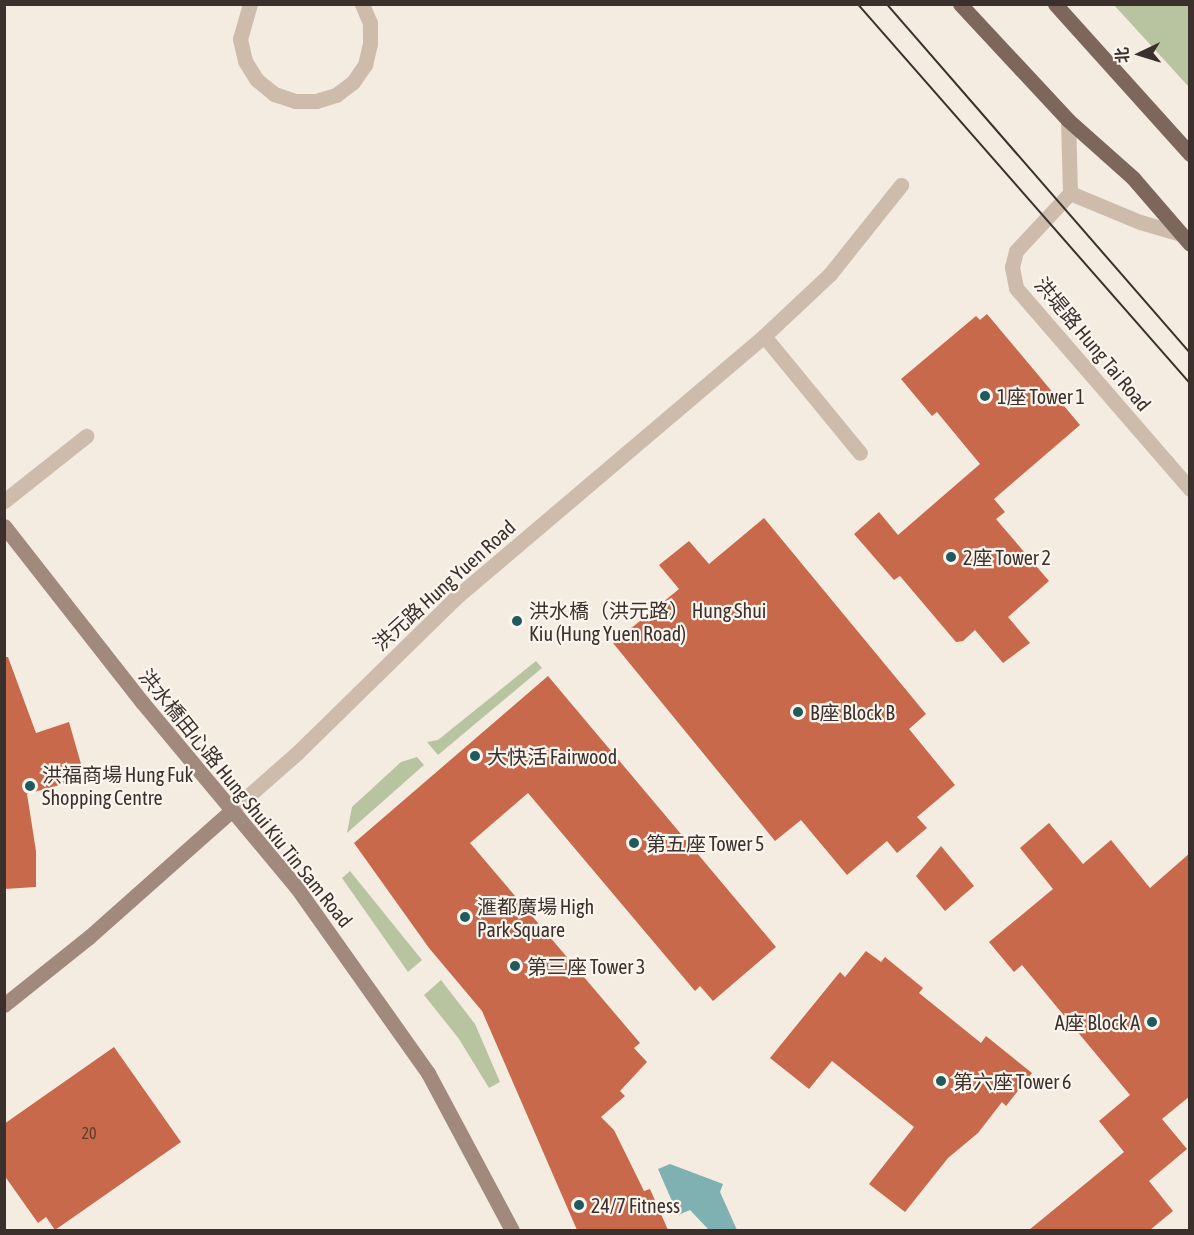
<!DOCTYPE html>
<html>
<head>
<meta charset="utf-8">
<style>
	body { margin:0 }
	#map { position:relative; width:1194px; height:1235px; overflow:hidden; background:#f4ebe1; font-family:"Asap Condensed","Noto Sans SC",sans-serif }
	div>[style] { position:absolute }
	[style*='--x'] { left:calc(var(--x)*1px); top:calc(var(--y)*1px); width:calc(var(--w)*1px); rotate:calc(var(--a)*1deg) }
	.green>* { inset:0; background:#b8c4a0 }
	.water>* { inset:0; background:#7fb0b2 }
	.building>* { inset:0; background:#c8694b }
	.lane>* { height:15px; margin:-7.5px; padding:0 7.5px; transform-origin:7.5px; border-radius:7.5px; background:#cdbbac }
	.street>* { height:15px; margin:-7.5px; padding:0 7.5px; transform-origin:7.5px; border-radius:7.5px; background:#cdbbac }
	.secondary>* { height:15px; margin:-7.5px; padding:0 7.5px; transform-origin:7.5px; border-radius:7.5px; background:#a18a7d }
	.primary>* { height:15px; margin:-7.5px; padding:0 7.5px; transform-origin:7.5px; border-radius:7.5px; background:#7d675c }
	.tram>* { height:1.5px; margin:-0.75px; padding:0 0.75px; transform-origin:0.75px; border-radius:0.75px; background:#3b302b }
	.dots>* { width:16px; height:16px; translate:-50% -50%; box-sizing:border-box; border:3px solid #fbf5ee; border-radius:50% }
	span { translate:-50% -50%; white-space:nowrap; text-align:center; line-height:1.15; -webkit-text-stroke:4.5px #fbf5ee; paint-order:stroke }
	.number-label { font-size:16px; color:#5e3e33 }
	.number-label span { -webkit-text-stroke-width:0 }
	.street-label { font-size:20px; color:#3b302b }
	.poi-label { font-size:20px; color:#3b302b }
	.left { translate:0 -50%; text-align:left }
	.right { translate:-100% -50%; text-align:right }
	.frame { position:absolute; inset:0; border:6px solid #3b302b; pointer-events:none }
	.north { position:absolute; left:1110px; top:24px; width:60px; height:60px; -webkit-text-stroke:4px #fbf5ee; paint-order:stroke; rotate:266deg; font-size:16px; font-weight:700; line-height:24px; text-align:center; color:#3b302b }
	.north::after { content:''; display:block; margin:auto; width:21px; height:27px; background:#3b302b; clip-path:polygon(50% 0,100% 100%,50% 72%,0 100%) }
</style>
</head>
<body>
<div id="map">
	<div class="green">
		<i style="clip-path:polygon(1114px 5px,1189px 5px,1189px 87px)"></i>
		<i style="clip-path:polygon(536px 661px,542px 668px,438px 755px,427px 742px,438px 740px)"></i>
		<i style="clip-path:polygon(417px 757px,424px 765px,347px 833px,352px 807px,401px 762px)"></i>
		<i style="clip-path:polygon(350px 871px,422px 960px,408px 972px,342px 878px)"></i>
		<i style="clip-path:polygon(441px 980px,475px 1024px,500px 1082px,489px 1088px,459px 1039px,424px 995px)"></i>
	</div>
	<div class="water">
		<i style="clip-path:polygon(670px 1164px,723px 1184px,720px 1192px,737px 1230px,709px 1230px,690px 1210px,678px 1215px,658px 1169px)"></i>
	</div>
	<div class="building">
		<i style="clip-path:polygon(987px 314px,1080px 425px,994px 499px,1005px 512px,996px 519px,1049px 581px,1008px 617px,1030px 643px,1003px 663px,975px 630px,963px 641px,956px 642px,900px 576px,894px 580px,854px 534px,879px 512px,898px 535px,980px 464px,937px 412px,932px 416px,901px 379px,976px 316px,980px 320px)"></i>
		<i style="clip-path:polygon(764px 518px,926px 714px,909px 729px,955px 785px,917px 817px,927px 828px,897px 853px,887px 841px,847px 875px,801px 820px,775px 841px,613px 643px,679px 589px,659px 565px,689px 541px,709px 564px)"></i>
		<i style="clip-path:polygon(4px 657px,8px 657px,36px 733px,69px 722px,85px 778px,27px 794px,36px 851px,36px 887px,4px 889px)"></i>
		<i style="clip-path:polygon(548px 676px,776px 947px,713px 1001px,700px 986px,695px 991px,528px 793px,470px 843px,640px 1043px,634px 1048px,647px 1062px,620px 1091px,625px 1096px,601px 1117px,614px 1130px,644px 1191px,650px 1189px,668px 1230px,577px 1230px,482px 1011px,429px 948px,354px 843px)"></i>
		<i style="clip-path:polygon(1049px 823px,1083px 864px,1111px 840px,1150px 888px,1190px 853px,1190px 1096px,1162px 1119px,1187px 1149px,1149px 1181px,1173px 1211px,1150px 1230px,1029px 1230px,1124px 1152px,1099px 1121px,1130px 1095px,1022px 965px,1014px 972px,989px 942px,1053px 889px,1020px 848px)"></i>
		<i style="clip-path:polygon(941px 846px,974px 886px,945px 911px,916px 876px)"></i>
		<i style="clip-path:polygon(866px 951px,881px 962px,885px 957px,923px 988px,919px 993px,981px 1043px,986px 1036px,1032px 1073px,1006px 1106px,1002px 1102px,978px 1133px,948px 1158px,905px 1212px,869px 1184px,914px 1127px,832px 1061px,809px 1089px,770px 1058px,840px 972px,845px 977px)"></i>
		<i style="clip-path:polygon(114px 1047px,181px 1142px,55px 1230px,46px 1217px,38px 1223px,4px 1175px,4px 1124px)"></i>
	</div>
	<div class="lane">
		<i style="--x:250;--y:4;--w:36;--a:106"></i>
		<i style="--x:240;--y:39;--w:23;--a:77"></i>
		<i style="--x:245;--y:61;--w:22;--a:58"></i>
		<i style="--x:257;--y:80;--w:22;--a:39"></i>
		<i style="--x:274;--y:94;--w:22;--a:18"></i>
		<i style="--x:295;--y:101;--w:21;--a:0"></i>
		<i style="--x:316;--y:101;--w:21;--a:-17"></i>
		<i style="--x:336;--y:95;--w:21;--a:-37"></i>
		<i style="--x:353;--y:82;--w:21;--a:-55"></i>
		<i style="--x:365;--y:65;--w:22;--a:-77"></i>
		<i style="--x:370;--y:44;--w:21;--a:-90"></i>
		<i style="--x:370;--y:23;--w:21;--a:-113"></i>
		<i style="--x:764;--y:336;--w:151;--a:50.6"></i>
		<i style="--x:4;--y:501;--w:105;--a:-38.4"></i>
	</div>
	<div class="street">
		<i style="--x:1068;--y:120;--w:73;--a:88.4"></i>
		<i style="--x:1070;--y:193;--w:79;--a:133"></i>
		<i style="--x:1016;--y:251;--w:16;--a:104"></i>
		<i style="--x:1012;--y:267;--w:21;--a:79"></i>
		<i style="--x:1016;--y:288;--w:266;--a:49.1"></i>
		<i style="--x:1070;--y:193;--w:76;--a:22.5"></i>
		<i style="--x:1140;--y:222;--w:43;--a:16.3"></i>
		<i style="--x:231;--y:811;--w:88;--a:-41.3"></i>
		<i style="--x:297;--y:753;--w:220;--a:-44.4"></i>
		<i style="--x:454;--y:599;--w:407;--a:-40.3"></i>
		<i style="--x:764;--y:336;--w:91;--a:-43.2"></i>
		<i style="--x:830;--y:274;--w:114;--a:-51.4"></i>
	</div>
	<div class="secondary">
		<i style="--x:4;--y:526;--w:224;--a:51.9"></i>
		<i style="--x:142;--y:702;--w:242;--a:50.2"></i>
		<i style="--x:297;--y:888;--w:227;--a:54.7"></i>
		<i style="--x:428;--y:1073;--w:178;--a:61.9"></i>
		<i style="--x:4;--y:1005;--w:109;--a:-38.7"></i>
		<i style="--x:89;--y:937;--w:190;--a:-41.6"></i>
	</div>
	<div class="primary">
		<i style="--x:960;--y:4;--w:158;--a:47"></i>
		<i style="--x:1068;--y:120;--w:87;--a:41.7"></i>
		<i style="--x:1133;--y:178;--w:87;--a:49.2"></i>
		<i style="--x:1055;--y:4;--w:202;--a:48"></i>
	</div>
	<div class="tram">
		<i style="--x:858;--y:4;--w:504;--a:48.78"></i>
		<i style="--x:887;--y:4;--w:461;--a:49"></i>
	</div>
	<div class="dots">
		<i style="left:985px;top:396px;background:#1f5a5e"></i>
		<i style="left:951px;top:557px;background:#1f5a5e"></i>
		<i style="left:517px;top:621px;background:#1f5a5e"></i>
		<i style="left:798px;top:712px;background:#1f5a5e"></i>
		<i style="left:475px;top:756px;background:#1f5a5e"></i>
		<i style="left:30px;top:786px;background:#1f5a5e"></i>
		<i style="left:634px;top:843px;background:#1f5a5e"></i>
		<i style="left:465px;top:917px;background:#1f5a5e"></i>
		<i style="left:515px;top:966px;background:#1f5a5e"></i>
		<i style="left:1152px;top:1022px;background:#1f5a5e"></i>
		<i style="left:941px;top:1081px;background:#1f5a5e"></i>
		<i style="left:579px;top:1205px;background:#1f5a5e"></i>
	</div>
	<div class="number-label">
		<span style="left:89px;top:1133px">20</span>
	</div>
	<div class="street-label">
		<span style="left:1093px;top:344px;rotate:50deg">洪堤路 Hung Tai Road</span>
		<span style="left:444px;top:585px;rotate:-42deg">洪元路 Hung Yuen Road</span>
		<span style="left:246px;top:798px;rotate:51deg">洪水橋田心路 Hung Shui Kiu Tin Sam Road</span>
	</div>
	<div class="poi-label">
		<span class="left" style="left:997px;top:396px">1座 Tower 1</span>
		<span class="left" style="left:963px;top:557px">2座 Tower 2</span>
		<span class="left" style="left:529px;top:622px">洪水橋（洪元路） Hung Shui<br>Kiu (Hung Yuen Road)</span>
		<span class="left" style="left:810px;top:712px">B座 Block B</span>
		<span class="left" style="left:487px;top:756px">大快活 Fairwood</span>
		<span class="left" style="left:42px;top:786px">洪福商場 Hung Fuk<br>Shopping Centre</span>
		<span class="left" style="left:646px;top:843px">第五座 Tower 5</span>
		<span class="left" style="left:477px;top:918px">滙都廣場 High<br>Park Square</span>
		<span class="left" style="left:527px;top:966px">第三座 Tower 3</span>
		<span class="right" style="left:1140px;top:1022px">A座 Block A</span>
		<span class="left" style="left:953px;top:1081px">第六座 Tower 6</span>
		<span class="left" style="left:591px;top:1205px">24/7 Fitness</span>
	</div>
	<div class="frame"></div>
	<div class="north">北</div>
</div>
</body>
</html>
